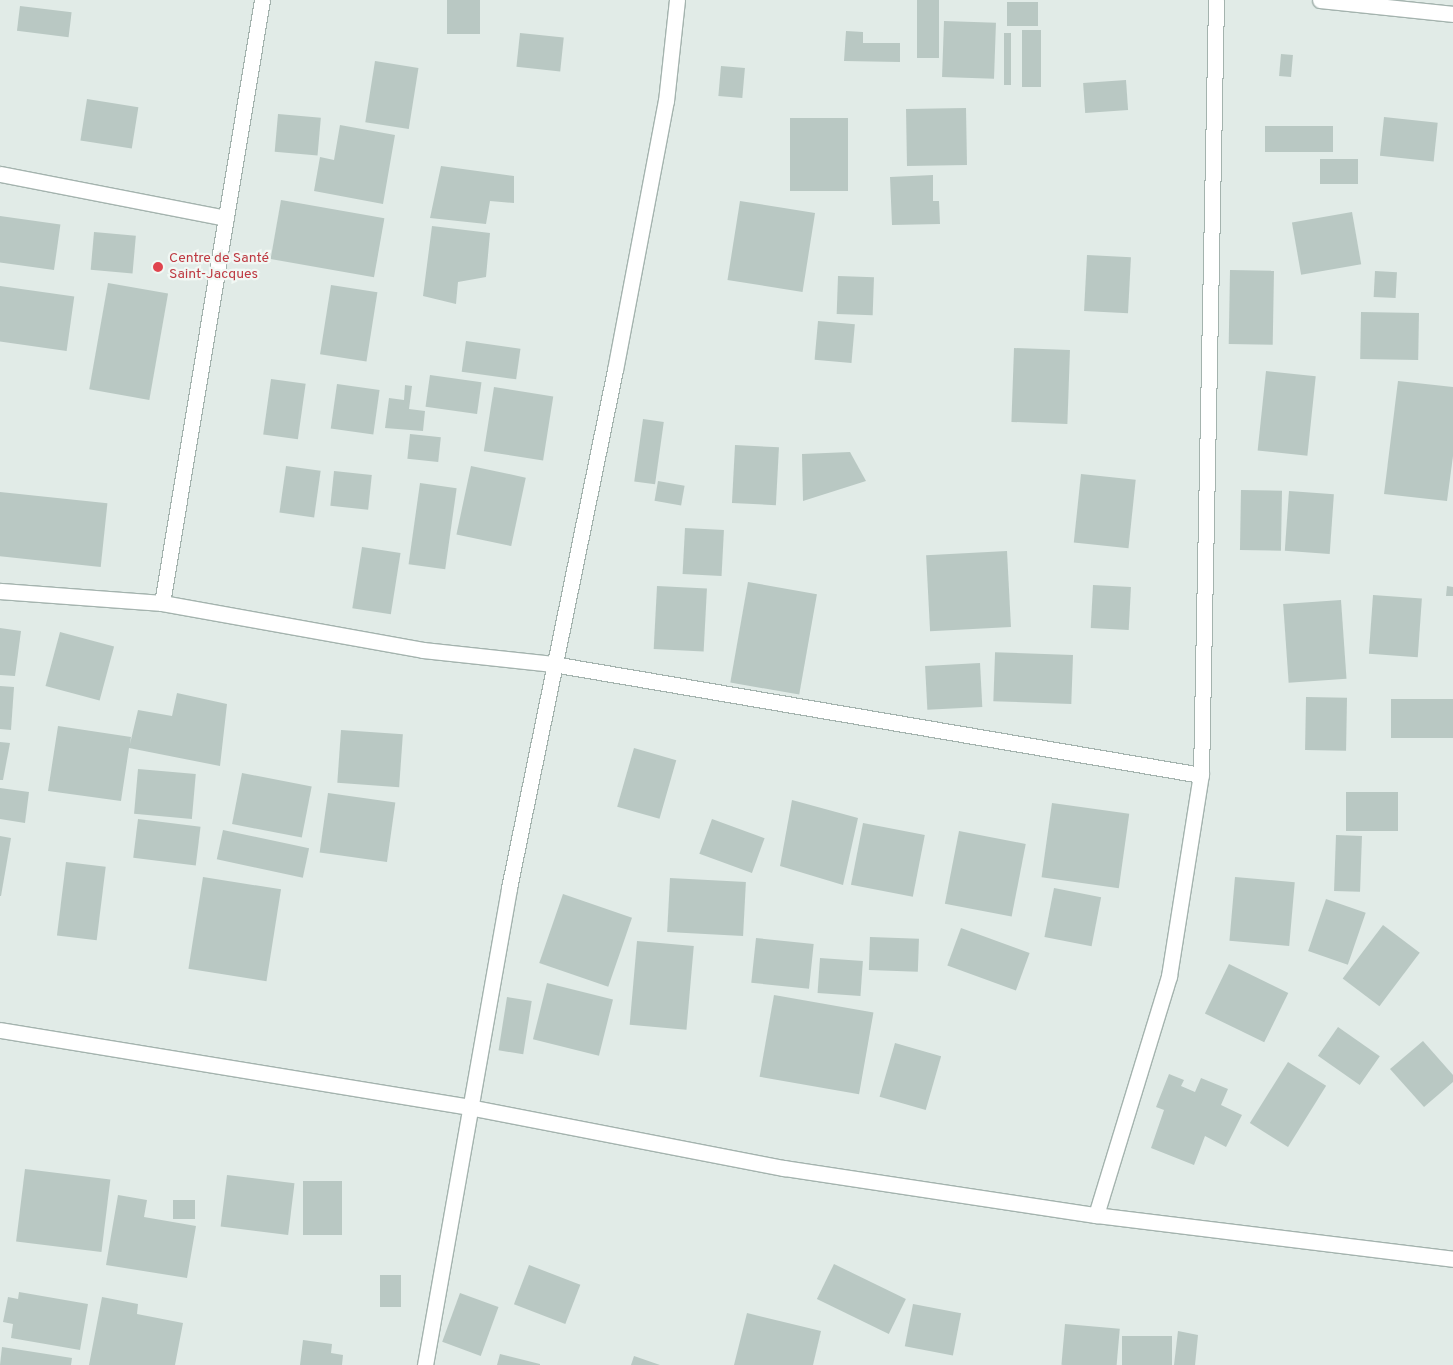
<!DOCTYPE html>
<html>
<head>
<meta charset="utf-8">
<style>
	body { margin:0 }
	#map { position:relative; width:1453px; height:1365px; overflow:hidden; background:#e1ebe7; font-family:Overpass,sans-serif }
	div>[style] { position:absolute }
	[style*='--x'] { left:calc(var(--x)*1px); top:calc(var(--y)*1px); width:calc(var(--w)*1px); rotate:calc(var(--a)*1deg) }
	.building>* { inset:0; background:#b9c8c3; transform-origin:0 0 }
	.roads { filter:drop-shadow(1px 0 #a4b3ae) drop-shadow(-1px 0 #a4b3ae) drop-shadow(0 1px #a4b3ae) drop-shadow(0 -1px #a4b3ae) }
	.minor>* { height:15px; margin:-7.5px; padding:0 7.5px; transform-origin:7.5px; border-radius:7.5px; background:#fff }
	.dots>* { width:14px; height:14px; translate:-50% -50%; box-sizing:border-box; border:2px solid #f1f8f4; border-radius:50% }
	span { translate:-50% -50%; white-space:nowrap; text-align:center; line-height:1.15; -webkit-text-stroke:4.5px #f1f8f4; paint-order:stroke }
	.health-label { font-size:14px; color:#be3a42 }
	.left { translate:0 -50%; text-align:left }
</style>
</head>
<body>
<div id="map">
	<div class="building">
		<i style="left:447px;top:0;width:33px;height:34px"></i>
		<i style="left:917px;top:0;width:22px;height:58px"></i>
		<i style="left:1007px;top:2px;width:31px;height:24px"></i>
		<i style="left:20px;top:6px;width:52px;height:25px;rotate:7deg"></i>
		<i style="left:944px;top:21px;width:52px;height:56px;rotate:2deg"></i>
		<i style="left:1022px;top:30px;width:19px;height:57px"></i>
		<i style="clip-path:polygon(846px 31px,863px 32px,863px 43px,900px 43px,900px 62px,844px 61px)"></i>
		<i style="left:520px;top:33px;width:44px;height:34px;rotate:6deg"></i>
		<i style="left:1004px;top:33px;width:7px;height:52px"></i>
		<i style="left:1281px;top:54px;width:12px;height:22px;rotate:5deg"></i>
		<i style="left:375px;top:61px;width:44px;height:62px;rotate:9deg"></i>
		<i style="left:721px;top:66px;width:24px;height:30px;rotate:5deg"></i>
		<i style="left:1126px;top:80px;width:30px;height:43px;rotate:86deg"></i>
		<i style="left:87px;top:99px;width:52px;height:42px;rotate:9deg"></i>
		<i style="left:966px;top:108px;width:57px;height:60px;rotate:89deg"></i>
		<i style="left:278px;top:114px;width:43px;height:38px;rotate:5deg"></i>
		<i style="left:1384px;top:117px;width:54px;height:39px;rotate:6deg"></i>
		<i style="left:790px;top:118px;width:58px;height:73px"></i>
		<i style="clip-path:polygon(340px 125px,395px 135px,383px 204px,314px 191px,320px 157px,334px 160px)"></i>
		<i style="left:1333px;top:126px;width:26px;height:68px;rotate:90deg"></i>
		<i style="left:1320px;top:159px;width:38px;height:25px"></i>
		<i style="clip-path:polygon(441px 166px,514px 176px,514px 203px,490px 201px,486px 224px,430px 218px)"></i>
		<i style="clip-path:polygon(933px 175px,933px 201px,939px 201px,940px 224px,892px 225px,890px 177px)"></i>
		<i style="left:281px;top:200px;width:105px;height:60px;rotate:10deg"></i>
		<i style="left:740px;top:201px;width:76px;height:80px;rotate:9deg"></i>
		<i style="left:1352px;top:212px;width:53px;height:61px;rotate:80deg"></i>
		<i style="left:0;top:216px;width:61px;height:46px;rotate:8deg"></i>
		<i style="clip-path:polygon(432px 226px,490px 233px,486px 277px,458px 282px,456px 304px,423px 296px)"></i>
		<i style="left:94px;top:232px;width:42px;height:38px;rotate:5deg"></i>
		<i style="left:1087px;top:255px;width:44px;height:56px;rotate:3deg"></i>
		<i style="left:1230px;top:270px;width:44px;height:74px;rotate:1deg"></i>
		<i style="left:1375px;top:271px;width:22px;height:26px;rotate:3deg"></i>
		<i style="left:838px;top:276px;width:36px;height:38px;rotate:2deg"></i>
		<i style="left:108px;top:283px;width:61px;height:108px;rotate:10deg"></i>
		<i style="left:331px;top:285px;width:47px;height:70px;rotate:9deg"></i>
		<i style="left:0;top:286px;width:75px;height:55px;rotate:8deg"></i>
		<i style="left:1361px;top:312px;width:58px;height:47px;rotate:1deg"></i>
		<i style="left:818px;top:321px;width:37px;height:39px;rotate:5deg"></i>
		<i style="left:466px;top:341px;width:55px;height:31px;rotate:8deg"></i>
		<i style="left:1014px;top:348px;width:56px;height:74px;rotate:2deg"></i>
		<i style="left:1266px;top:371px;width:50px;height:80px;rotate:6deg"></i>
		<i style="left:430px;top:375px;width:52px;height:32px;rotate:8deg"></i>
		<i style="left:271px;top:379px;width:35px;height:56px;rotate:8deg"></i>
		<i style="clip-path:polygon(1398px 381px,1453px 387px,1453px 456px,1447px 501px,1384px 494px)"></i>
		<i style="left:337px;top:384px;width:43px;height:45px;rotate:8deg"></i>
		<i style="clip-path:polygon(405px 385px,412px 386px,409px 409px,425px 411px,423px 431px,385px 428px,389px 398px,404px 400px)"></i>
		<i style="left:494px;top:387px;width:60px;height:65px;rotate:9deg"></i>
		<i style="left:643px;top:419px;width:21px;height:63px;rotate:8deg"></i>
		<i style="left:410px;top:434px;width:31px;height:25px;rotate:6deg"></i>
		<i style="left:735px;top:445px;width:44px;height:58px;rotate:3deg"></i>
		<i style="clip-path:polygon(850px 452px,866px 481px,803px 501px,802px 454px)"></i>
		<i style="left:286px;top:466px;width:35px;height:47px;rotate:8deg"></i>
		<i style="left:471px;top:466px;width:56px;height:70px;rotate:12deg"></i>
		<i style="left:334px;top:471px;width:38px;height:35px;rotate:6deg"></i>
		<i style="left:1081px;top:474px;width:55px;height:69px;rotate:6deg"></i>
		<i style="left:658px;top:481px;width:27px;height:20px;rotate:10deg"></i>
		<i style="left:420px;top:483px;width:37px;height:82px;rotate:8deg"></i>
		<i style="left:1241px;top:490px;width:41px;height:60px;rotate:1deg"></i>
		<i style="left:1289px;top:491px;width:45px;height:60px;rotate:4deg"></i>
		<i style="left:0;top:492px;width:108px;height:64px;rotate:6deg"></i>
		<i style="left:685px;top:528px;width:39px;height:46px;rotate:3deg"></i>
		<i style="left:362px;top:547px;width:39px;height:62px;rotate:9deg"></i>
		<i style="left:1007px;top:551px;width:76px;height:81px;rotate:87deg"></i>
		<i style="left:748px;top:582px;width:70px;height:102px;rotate:10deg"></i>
		<i style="left:1093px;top:585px;width:38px;height:43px;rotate:3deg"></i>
		<i style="left:657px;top:586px;width:50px;height:63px;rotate:3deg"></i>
		<i style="clip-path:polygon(1447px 586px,1453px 587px,1453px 596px,1446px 596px)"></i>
		<i style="left:1373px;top:595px;width:49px;height:59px;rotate:4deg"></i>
		<i style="left:1341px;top:600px;width:79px;height:58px;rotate:86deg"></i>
		<i style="clip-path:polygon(0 628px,21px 631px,15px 676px,0 675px)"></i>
		<i style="left:60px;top:632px;width:56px;height:56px;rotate:15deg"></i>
		<i style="left:1073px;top:655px;width:49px;height:78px;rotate:92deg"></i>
		<i style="left:980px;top:663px;width:44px;height:55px;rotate:87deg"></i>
		<i style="clip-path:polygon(0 686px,14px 687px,11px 730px,0 729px)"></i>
		<i style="clip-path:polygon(177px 693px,227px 704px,220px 766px,129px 748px,121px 801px,48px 791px,58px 726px,131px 737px,130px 744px,138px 710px,172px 716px)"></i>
		<i style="left:1306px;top:697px;width:41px;height:53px;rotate:1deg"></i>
		<i style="left:1391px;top:699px;width:62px;height:39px"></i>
		<i style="left:341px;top:730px;width:62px;height:53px;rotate:4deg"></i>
		<i style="clip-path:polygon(0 742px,10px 743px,3px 780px,0 780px)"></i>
		<i style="left:634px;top:748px;width:44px;height:61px;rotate:16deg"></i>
		<i style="left:138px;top:769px;width:58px;height:45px;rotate:5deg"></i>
		<i style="left:242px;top:773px;width:71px;height:52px;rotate:11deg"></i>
		<i style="clip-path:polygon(0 788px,29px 792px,25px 823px,0 819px)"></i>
		<i style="left:1346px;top:792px;width:52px;height:39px"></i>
		<i style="left:328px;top:793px;width:68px;height:60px;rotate:8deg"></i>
		<i style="clip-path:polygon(792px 800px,858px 818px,843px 885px,780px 866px)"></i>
		<i style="left:1052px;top:803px;width:78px;height:75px;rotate:8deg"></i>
		<i style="left:138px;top:819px;width:63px;height:39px;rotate:7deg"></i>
		<i style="left:712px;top:819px;width:56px;height:37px;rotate:20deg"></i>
		<i style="left:863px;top:823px;width:63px;height:63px;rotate:11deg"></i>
		<i style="left:223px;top:830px;width:88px;height:30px;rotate:12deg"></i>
		<i style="left:959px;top:831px;width:68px;height:74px;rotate:11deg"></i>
		<i style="left:1336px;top:835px;width:26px;height:56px;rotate:2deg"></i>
		<i style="clip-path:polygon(0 836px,11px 838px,1px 896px,0 896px)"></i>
		<i style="left:66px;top:862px;width:40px;height:74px;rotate:7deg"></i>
		<i style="left:203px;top:877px;width:79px;height:93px;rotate:9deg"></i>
		<i style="left:1235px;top:877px;width:60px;height:64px;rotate:5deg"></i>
		<i style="left:670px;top:878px;width:76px;height:54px;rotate:3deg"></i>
		<i style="left:1054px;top:888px;width:48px;height:50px;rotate:11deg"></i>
		<i style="left:563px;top:894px;width:73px;height:73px;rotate:19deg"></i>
		<i style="left:1326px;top:899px;width:42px;height:55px;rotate:19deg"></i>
		<i style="left:1383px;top:925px;width:46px;height:67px;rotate:37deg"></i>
		<i style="left:961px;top:928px;width:73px;height:40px;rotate:20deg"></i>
		<i style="left:870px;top:937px;width:49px;height:33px;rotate:2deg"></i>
		<i style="left:756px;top:938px;width:58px;height:45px;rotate:6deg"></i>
		<i style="left:637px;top:941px;width:57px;height:84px;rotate:5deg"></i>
		<i style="left:820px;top:958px;width:43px;height:35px;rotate:4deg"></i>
		<i style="left:1229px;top:964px;width:66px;height:55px;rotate:26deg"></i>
		<i style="left:547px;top:983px;width:68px;height:58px;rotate:14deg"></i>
		<i style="left:774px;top:995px;width:101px;height:83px;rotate:10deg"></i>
		<i style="left:507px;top:997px;width:25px;height:54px;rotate:9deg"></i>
		<i style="left:1338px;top:1027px;width:51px;height:35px;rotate:35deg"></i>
		<i style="clip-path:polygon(1423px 1041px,1453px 1075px,1453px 1082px,1424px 1107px,1390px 1069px)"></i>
		<i style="left:895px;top:1043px;width:48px;height:56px;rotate:16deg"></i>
		<i style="left:1288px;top:1062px;width:45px;height:72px;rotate:32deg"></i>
		<i style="clip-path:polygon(1169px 1074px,1184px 1080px,1181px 1086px,1195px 1092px,1201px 1078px,1228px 1089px,1221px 1105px,1242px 1115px,1226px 1147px,1205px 1136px,1194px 1165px,1151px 1148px,1164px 1110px,1156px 1107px)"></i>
		<i style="left:25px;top:1169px;width:86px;height:73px;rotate:7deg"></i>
		<i style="left:227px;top:1175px;width:68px;height:52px;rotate:7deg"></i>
		<i style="left:303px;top:1181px;width:39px;height:54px"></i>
		<i style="clip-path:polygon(118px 1195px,147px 1200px,144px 1217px,196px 1226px,187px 1278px,106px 1265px)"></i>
		<i style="left:173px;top:1200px;width:22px;height:19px"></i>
		<i style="left:834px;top:1264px;width:80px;height:39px;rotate:26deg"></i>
		<i style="left:529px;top:1265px;width:55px;height:42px;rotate:21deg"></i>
		<i style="left:380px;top:1275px;width:21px;height:32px"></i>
		<i style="clip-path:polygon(19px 1292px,88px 1304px,80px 1350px,11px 1338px,13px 1324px,3px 1322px,8px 1297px,18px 1299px)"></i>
		<i style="left:460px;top:1293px;width:41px;height:52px;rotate:20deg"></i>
		<i style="clip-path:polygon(102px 1297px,138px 1304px,137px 1314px,183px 1323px,175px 1365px,89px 1365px)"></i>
		<i style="left:913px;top:1304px;width:49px;height:43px;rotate:11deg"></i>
		<i style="clip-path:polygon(747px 1313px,821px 1331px,813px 1365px,734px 1365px)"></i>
		<i style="left:1065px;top:1324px;width:55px;height:41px;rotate:5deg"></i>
		<i style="clip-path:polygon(1178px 1331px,1198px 1335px,1195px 1365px,1174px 1365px)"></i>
		<i style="left:1122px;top:1336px;width:50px;height:29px"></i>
		<i style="clip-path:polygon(303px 1340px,332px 1344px,331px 1353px,343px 1355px,342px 1365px,300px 1365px)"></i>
		<i style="clip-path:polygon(2px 1347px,72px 1358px,71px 1365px,0 1365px)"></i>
		<i style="clip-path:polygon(500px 1354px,540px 1364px,540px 1365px,497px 1365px)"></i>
		<i style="clip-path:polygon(634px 1356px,660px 1365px,631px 1365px)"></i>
	</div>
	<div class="roads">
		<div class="minor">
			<i style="--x:1320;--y:0;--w:134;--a:6"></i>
			<i style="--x:0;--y:174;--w:230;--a:11"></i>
			<i style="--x:0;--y:591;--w:162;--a:4.2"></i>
			<i style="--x:162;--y:603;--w:265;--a:10.2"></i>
			<i style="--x:423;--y:650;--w:131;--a:6.1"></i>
			<i style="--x:553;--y:664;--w:657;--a:9.72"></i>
			<i style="--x:162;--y:603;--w:611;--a:-80.58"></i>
			<i style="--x:0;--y:1030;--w:475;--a:9.3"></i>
			<i style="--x:469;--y:1107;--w:321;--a:11"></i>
			<i style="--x:784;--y:1168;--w:316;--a:8.6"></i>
			<i style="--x:1096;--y:1215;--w:360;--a:7"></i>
			<i style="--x:1096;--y:1215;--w:250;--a:-73"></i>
			<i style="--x:1169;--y:976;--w:204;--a:-81"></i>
			<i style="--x:1201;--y:775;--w:775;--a:-88.89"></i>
			<i style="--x:425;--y:1365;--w:484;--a:-80"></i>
			<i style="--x:509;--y:888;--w:529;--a:-78.44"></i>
			<i style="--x:615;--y:370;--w:274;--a:-79.3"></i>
			<i style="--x:666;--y:101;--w:102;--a:-83.8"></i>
		</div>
	</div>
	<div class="dots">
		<i style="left:158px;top:267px;background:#e0444e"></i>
	</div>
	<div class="health-label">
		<span class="left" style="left:169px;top:267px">Centre de Santé<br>Saint-Jacques</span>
	</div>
</div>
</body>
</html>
